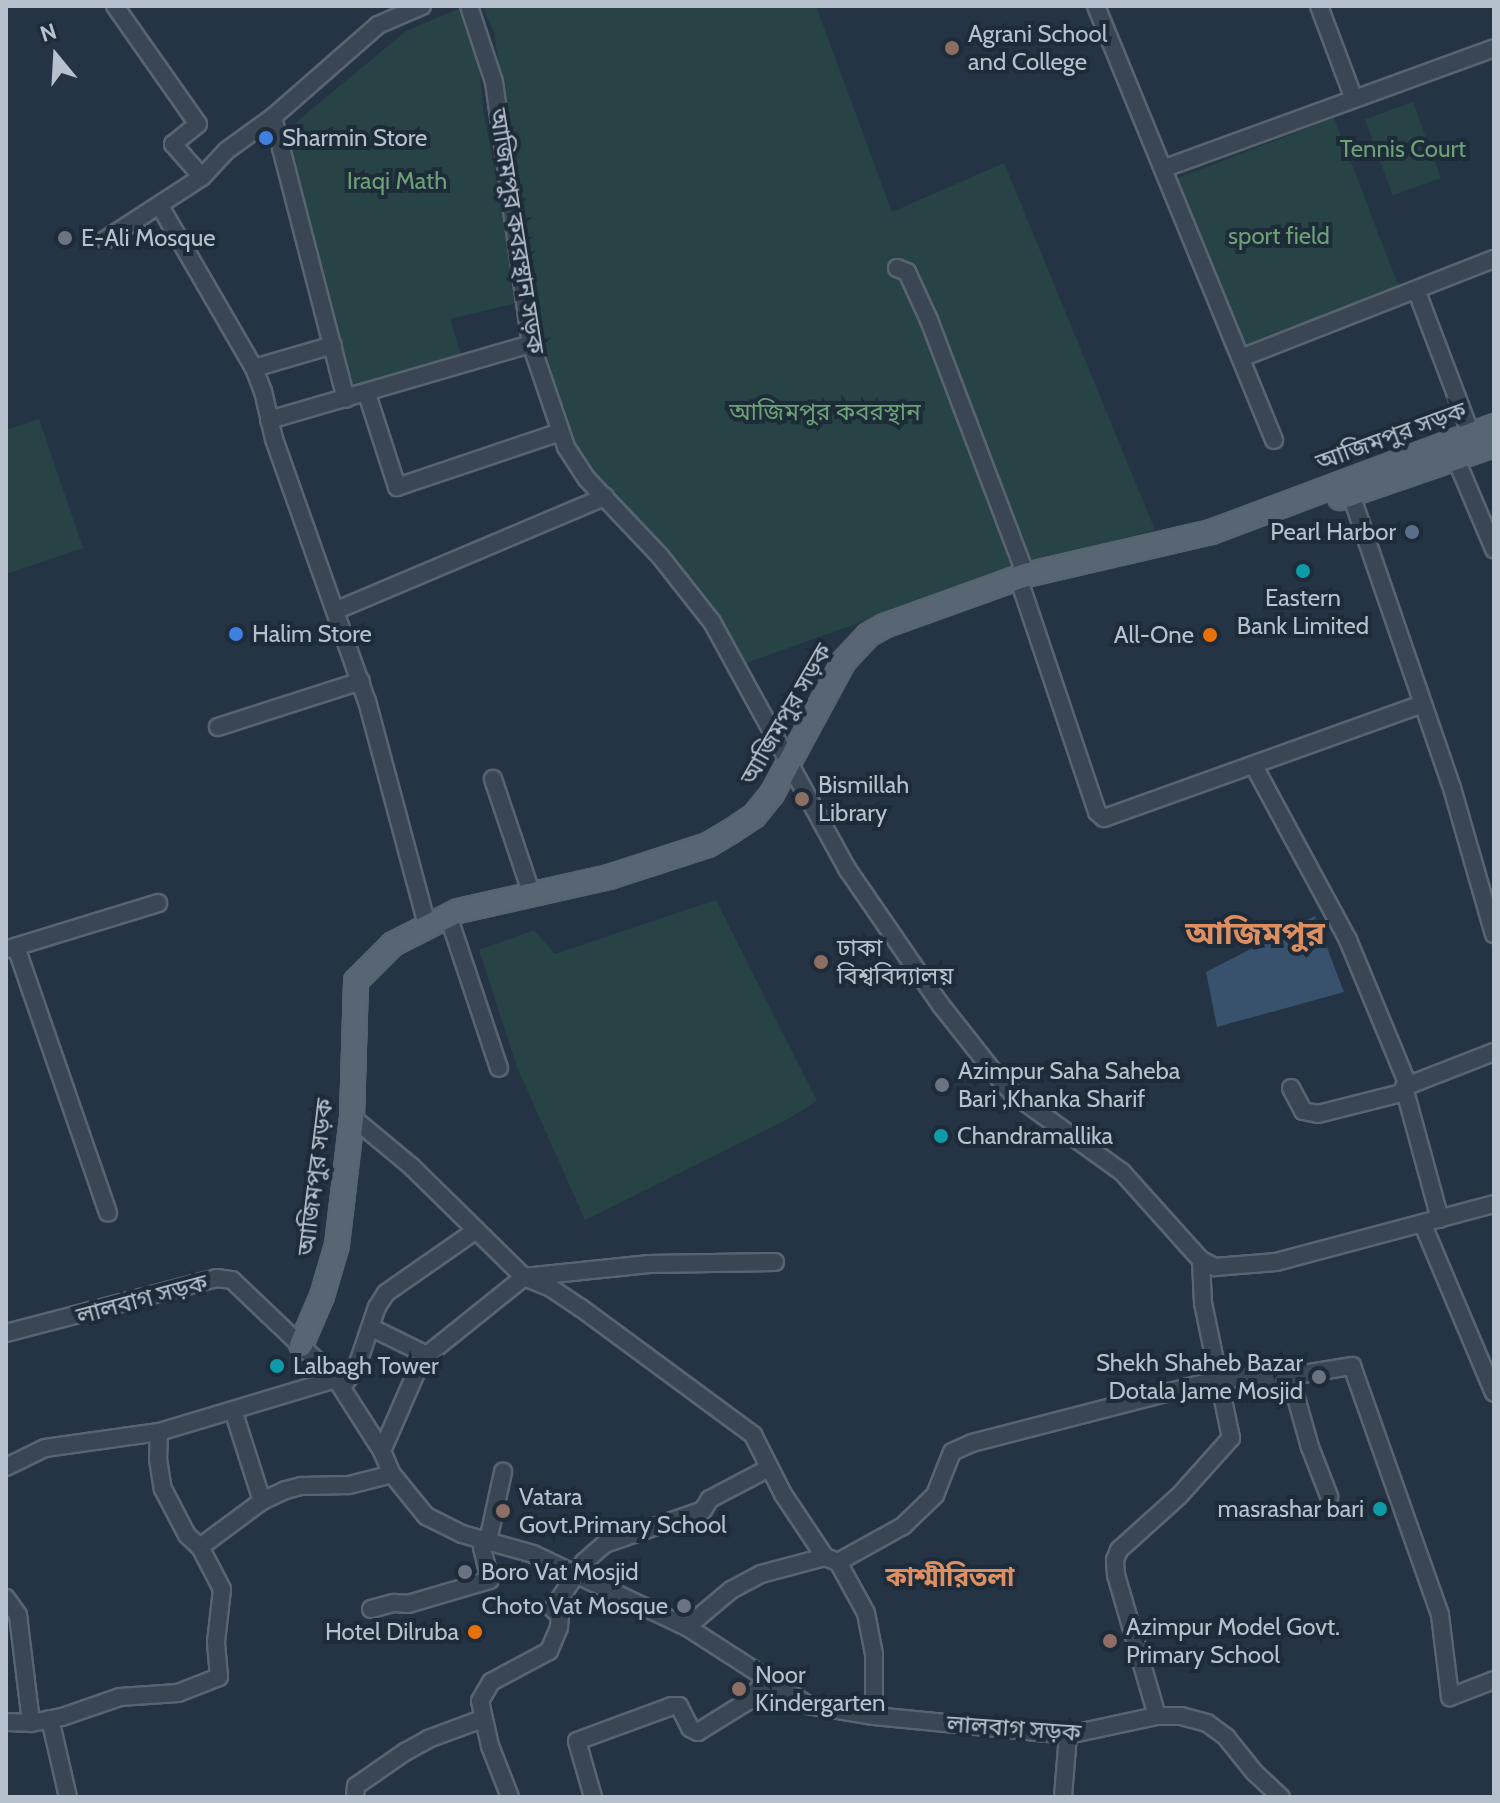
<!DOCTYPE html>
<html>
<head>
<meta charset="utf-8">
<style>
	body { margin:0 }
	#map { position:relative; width:1500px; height:1803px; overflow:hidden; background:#253444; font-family:Cabin,"Noto Sans Bengali",sans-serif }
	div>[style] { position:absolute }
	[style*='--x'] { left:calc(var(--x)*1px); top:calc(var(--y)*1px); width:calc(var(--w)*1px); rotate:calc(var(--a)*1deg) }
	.green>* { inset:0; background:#274345; transform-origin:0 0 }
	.water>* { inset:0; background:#38516c }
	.roads { filter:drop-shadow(2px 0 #586471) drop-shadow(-2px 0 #586471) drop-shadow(0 2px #586471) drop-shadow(0 -2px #586471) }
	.minor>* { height:16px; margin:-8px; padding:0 8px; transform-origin:8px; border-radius:8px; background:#3a4653 }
	.major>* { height:22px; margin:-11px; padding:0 11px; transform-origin:11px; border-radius:11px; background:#586573 }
	.dots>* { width:22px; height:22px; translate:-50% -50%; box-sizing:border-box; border:4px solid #1e2b39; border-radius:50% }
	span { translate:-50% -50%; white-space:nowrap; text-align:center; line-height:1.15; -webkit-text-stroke:8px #1e2b39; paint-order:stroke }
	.poi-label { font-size:24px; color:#b7c1cd }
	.left { translate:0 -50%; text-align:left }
	.right { translate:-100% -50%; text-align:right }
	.park-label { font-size:24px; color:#6ca075 }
	.street-label { font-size:24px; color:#b7c1cd }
	.neighbourhood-label { font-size:26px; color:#dd8f62; font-weight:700 }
	.district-label { font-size:32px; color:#dd8f62; font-weight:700 }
	.frame { position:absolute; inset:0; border:8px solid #b7c1cd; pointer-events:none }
	.north { position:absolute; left:16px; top:16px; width:80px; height:80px; -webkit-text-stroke:6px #1e2b39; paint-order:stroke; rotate:342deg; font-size:22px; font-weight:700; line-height:32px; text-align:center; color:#b7c1cd }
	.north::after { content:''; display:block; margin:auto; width:28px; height:36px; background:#b7c1cd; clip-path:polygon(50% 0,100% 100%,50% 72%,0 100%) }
</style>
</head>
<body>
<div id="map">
	<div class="green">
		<i style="clip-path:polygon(482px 6px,816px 6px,892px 212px,1004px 163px,1155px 530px,1025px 564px,743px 664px,658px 543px,587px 465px,568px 429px,535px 315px,494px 32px)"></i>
		<i style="clip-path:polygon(458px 9px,478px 59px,484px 115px,520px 302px,450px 319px,461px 355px,351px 393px,282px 134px,406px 31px)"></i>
		<i style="left:1413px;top:102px;width:81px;height:51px;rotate:70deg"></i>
		<i style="left:1334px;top:118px;width:183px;height:185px;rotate:69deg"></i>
		<i style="clip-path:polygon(39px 419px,83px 548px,6px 574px,6px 430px)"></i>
		<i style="clip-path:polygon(716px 900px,817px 1101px,786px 1120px,585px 1220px,517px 1067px,479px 950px,534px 930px,555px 954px)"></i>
	</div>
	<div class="water">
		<i style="clip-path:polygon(1315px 916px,1344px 992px,1217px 1027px,1206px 972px)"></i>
	</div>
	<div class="roads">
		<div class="minor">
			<i style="--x:115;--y:6;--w:144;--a:54.9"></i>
			<i style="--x:198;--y:124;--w:32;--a:141"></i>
			<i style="--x:173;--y:144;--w:44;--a:48.7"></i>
			<i style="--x:469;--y:6;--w:80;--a:71.8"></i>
			<i style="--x:494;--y:82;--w:265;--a:82"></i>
			<i style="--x:531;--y:344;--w:109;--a:71.2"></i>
			<i style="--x:566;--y:447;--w:38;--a:57"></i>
			<i style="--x:587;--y:479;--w:106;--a:46.5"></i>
			<i style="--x:660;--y:556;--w:84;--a:51.8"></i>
			<i style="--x:712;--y:622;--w:283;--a:61.3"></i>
			<i style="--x:848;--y:870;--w:163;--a:55.5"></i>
			<i style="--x:940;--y:1004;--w:90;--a:51.7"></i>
			<i style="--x:996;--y:1075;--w:24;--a:48"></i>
			<i style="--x:1012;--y:1093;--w:135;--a:35.7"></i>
			<i style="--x:1122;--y:1172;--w:118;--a:48.1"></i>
			<i style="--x:1201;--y:1260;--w:16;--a:27"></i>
			<i style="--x:1215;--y:1267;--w:61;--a:-4.7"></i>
			<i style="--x:1276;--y:1262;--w:226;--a:-14.9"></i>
			<i style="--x:1096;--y:6;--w:469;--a:67.7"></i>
			<i style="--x:1319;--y:6;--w:99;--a:69.4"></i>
			<i style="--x:273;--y:117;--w:291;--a:75.5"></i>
			<i style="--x:1165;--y:168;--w:350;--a:-20"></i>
			<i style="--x:160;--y:206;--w:187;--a:59.9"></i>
			<i style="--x:254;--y:368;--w:25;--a:69"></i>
			<i style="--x:263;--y:391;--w:49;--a:77.1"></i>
			<i style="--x:274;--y:439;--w:278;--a:70.5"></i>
			<i style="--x:367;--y:701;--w:232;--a:75"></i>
			<i style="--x:105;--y:240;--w:116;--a:-33"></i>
			<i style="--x:202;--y:177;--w:35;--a:-47"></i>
			<i style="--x:226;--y:151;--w:58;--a:-35.9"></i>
			<i style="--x:273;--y:117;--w:140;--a:-41.2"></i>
			<i style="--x:378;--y:25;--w:48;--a:-23.4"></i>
			<i style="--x:897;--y:268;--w:11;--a:22"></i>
			<i style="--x:907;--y:272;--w:53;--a:65.4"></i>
			<i style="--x:929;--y:320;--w:273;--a:69.2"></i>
			<i style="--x:1417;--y:292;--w:152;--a:69.2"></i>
			<i style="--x:1241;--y:358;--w:272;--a:-21.4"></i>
			<i style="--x:254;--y:368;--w:82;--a:-16.2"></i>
			<i style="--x:367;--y:394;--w:98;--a:72.1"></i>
			<i style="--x:397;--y:487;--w:172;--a:-18.6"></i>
			<i style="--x:269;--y:420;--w:273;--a:-16.2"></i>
			<i style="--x:1452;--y:450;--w:108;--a:67"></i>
			<i style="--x:1348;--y:486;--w:319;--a:71"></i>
			<i style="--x:1452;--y:788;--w:152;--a:74"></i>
			<i style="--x:1018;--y:577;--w:248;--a:71.4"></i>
			<i style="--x:1097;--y:812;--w:9;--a:41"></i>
			<i style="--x:1104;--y:818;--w:338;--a:-19.7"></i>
			<i style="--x:337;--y:610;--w:291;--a:-22.9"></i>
			<i style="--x:218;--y:727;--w:150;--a:-17.8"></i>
			<i style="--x:1254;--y:766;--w:198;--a:61.6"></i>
			<i style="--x:1348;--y:940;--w:157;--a:67.5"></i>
			<i style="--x:493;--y:779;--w:122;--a:71.4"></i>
			<i style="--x:448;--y:915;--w:161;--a:71.6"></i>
			<i style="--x:16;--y:947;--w:281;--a:70.9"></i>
			<i style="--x:8;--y:949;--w:157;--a:-17"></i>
			<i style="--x:1291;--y:1088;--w:26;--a:62"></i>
			<i style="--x:1303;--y:1111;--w:15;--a:11"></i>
			<i style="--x:1318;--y:1114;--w:90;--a:-14.2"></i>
			<i style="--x:352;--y:1117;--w:77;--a:39.7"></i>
			<i style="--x:411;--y:1166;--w:158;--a:44.5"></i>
			<i style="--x:524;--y:1277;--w:29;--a:22"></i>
			<i style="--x:551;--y:1288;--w:36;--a:34"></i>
			<i style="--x:581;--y:1308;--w:214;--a:36.4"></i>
			<i style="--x:753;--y:1435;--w:66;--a:63"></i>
			<i style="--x:783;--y:1494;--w:76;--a:56.3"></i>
			<i style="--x:1440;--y:1219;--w:137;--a:-105.3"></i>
			<i style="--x:1404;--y:1087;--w:97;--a:-21.3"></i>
			<i style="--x:1423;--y:1225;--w:182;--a:67.1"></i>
			<i style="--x:372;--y:1328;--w:61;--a:26.1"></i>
			<i style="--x:6;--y:1333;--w:218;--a:-14.6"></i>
			<i style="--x:217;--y:1278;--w:15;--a:8"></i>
			<i style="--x:232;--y:1280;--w:144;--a:43.6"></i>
			<i style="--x:336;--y:1379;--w:85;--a:57.4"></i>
			<i style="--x:382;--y:1451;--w:25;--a:67"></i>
			<i style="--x:392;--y:1474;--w:54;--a:51"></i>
			<i style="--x:426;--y:1516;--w:40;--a:26.6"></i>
			<i style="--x:462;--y:1534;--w:74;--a:15.7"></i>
			<i style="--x:533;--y:1554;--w:170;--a:25.4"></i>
			<i style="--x:687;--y:1627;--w:144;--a:32.8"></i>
			<i style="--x:808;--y:1705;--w:67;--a:9.5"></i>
			<i style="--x:874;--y:1716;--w:195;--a:5.6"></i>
			<i style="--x:1068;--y:1735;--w:91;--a:-12.1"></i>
			<i style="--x:1157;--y:1716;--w:24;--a:0"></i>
			<i style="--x:1181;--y:1716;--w:27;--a:15"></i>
			<i style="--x:1207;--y:1723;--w:24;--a:36"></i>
			<i style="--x:1226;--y:1737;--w:45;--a:51.3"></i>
			<i style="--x:1254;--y:1772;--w:37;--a:43"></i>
			<i style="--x:1290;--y:1376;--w:63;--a:-9.2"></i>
			<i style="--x:1352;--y:1366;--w:264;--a:70.5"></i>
			<i style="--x:1440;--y:1615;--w:83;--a:83"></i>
			<i style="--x:1450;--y:1697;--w:47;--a:-21.1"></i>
			<i style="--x:342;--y:1387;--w:26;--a:-54"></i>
			<i style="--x:357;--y:1366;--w:62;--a:-71.3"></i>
			<i style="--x:377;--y:1307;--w:17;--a:-57"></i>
			<i style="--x:386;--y:1293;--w:108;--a:-34.9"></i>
			<i style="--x:233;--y:1410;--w:96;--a:72.3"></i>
			<i style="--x:159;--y:1432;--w:27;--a:92"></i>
			<i style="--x:158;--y:1459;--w:30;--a:81"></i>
			<i style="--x:163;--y:1489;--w:52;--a:62.4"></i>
			<i style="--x:187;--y:1535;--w:18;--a:43"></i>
			<i style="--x:382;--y:1451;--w:100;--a:-66.5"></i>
			<i style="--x:422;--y:1359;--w:131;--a:-38.8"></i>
			<i style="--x:524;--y:1277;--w:126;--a:-5.9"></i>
			<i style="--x:649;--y:1264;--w:126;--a:-0.9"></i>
			<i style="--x:6;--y:1467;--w:43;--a:-26"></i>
			<i style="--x:45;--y:1448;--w:115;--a:-8"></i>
			<i style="--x:159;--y:1432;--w:185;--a:-16.7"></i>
			<i style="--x:838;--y:1562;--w:58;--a:61.2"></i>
			<i style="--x:866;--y:1613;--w:42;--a:79"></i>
			<i style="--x:874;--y:1654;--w:62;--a:90"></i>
			<i style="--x:6;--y:1598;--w:21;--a:55"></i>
			<i style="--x:18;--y:1615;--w:109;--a:83.1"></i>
			<i style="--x:371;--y:1609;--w:24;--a:-15"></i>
			<i style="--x:394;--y:1603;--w:14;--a:4"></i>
			<i style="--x:408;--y:1604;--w:85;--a:-16.3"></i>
			<i style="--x:490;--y:1580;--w:34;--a:-104"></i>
			<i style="--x:482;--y:1547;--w:8;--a:-45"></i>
			<i style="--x:488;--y:1541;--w:71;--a:-77.7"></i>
			<i style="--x:687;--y:1627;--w:57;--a:-40.1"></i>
			<i style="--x:731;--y:1590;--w:34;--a:-28"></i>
			<i style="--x:761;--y:1574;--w:66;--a:-14.9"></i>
			<i style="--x:825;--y:1557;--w:14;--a:21"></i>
			<i style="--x:838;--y:1562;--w:74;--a:-29"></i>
			<i style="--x:903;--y:1526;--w:45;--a:-44.1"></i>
			<i style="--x:935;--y:1495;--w:46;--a:-68.4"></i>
			<i style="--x:952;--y:1452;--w:22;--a:-24"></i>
			<i style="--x:972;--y:1443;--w:256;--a:-14.5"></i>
			<i style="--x:1220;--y:1379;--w:70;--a:-2.5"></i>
			<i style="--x:1290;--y:1376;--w:74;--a:74.3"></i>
			<i style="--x:1310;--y:1447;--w:53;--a:68.8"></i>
			<i style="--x:1157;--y:1716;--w:147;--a:-106.2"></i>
			<i style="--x:1116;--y:1575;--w:15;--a:-94"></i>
			<i style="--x:1115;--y:1560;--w:11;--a:-68"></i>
			<i style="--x:1119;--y:1550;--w:81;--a:-42"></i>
			<i style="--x:1179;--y:1496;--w:78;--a:-48.1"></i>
			<i style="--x:1231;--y:1438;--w:138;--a:-101.7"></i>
			<i style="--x:1203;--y:1303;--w:43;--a:-92.7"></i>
			<i style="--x:50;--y:1719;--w:80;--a:77"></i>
			<i style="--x:6;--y:1722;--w:25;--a:2"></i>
			<i style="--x:31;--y:1723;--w:32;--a:-11"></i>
			<i style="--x:62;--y:1717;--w:61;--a:-19"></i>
			<i style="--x:120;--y:1697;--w:58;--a:-3.9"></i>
			<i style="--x:178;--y:1693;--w:44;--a:-21.3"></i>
			<i style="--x:219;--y:1677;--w:35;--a:-95"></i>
			<i style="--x:216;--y:1642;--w:53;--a:-83.5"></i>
			<i style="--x:222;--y:1589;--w:47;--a:-117.6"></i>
			<i style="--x:200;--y:1547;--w:77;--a:-36.6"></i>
			<i style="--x:262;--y:1501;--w:26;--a:-25"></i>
			<i style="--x:286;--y:1490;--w:16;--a:-15"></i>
			<i style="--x:301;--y:1486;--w:48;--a:-1.2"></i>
			<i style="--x:349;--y:1485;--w:44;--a:-14.3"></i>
			<i style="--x:355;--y:1797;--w:11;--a:-85"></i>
			<i style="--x:356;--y:1786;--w:60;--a:-34.8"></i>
			<i style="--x:405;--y:1752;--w:26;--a:-29"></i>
			<i style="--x:428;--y:1739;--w:58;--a:-20.3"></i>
			<i style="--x:510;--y:1797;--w:55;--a:-111.4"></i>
			<i style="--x:490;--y:1746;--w:46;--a:-102.5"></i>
			<i style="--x:480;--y:1701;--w:22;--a:-60"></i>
			<i style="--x:491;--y:1682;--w:66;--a:-28.1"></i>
			<i style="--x:549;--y:1651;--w:26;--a:-67"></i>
			<i style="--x:559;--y:1627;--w:11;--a:-85"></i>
			<i style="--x:560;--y:1616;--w:10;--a:-135"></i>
			<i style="--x:553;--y:1609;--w:56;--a:-56.6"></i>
			<i style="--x:584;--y:1562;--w:28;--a:-41"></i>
			<i style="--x:605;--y:1544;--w:104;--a:-19.1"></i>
			<i style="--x:703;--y:1510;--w:13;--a:-58"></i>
			<i style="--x:710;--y:1499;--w:67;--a:-27.7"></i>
			<i style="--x:593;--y:1797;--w:58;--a:-105.9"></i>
			<i style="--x:577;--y:1741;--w:101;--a:-20.2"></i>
			<i style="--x:672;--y:1706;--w:7;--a:0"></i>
			<i style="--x:679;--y:1706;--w:25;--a:63"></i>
			<i style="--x:690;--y:1728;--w:9;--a:27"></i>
			<i style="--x:698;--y:1732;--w:59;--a:-31.8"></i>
			<i style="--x:748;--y:1701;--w:29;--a:-49"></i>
			<i style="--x:1063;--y:1797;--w:62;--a:-85.4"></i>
		</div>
		<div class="major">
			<i style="--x:1340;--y:498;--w:163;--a:-19"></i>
			<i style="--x:301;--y:1345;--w:53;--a:-66.8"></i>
			<i style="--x:322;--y:1296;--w:53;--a:-73.6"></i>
			<i style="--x:337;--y:1245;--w:129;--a:-83.3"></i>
			<i style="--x:352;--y:1117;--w:136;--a:-88.3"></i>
			<i style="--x:356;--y:981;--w:52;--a:-45"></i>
			<i style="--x:393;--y:944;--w:73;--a:-26.9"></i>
			<i style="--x:458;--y:911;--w:155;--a:-12.7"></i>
			<i style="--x:609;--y:877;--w:104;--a:-17.9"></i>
			<i style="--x:708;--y:845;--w:26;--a:-31"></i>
			<i style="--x:730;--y:832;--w:29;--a:-34"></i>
			<i style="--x:754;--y:816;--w:28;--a:-51"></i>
			<i style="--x:772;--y:794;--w:151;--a:-61.6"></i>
			<i style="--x:844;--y:661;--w:35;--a:-47"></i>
			<i style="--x:868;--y:635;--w:18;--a:-29"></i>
			<i style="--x:884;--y:626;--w:151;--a:-19.8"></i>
			<i style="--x:1026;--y:575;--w:190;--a:-13.1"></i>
			<i style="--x:1211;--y:532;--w:302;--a:-20.5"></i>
		</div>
	</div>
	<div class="dots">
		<i style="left:952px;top:48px;background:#8d6e63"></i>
		<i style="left:266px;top:138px;background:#3f7fe0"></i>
		<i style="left:65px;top:238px;background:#6b7280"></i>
		<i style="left:1412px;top:532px;background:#5c6f8a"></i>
		<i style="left:1303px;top:571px;background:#0f9aa8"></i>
		<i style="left:236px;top:634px;background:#3f7fe0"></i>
		<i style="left:1210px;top:635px;background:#e8710a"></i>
		<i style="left:802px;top:799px;background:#8d6e63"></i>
		<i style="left:821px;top:962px;background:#8d6e63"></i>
		<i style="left:942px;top:1085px;background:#6b7280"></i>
		<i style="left:941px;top:1136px;background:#0f9aa8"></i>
		<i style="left:277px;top:1366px;background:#0f9aa8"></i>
		<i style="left:1319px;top:1377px;background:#6b7280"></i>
		<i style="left:1380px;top:1509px;background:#0f9aa8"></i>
		<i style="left:503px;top:1511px;background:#8d6e63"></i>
		<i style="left:465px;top:1572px;background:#6b7280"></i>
		<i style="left:684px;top:1606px;background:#6b7280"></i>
		<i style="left:475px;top:1632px;background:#e8710a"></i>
		<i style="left:1110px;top:1641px;background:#8d6e63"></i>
		<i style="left:739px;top:1689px;background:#8d6e63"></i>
	</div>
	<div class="poi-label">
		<span class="left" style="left:968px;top:48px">Agrani School<br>and College</span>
		<span class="left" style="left:282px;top:138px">Sharmin Store</span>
		<span class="left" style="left:81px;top:238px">E-Ali Mosque</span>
		<span class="right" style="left:1396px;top:532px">Pearl Harbor</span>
		<span style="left:1303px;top:612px">Eastern<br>Bank Limited</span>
		<span class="left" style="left:252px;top:634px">Halim Store</span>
		<span class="right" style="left:1194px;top:635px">All-One</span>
		<span class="left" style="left:818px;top:799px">Bismillah<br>Library</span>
		<span class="left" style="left:837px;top:962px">ঢাকা<br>বিশ্ববিদ্যালয়</span>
		<span class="left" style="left:958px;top:1085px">Azimpur Saha Saheba<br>Bari ,Khanka Sharif</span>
		<span class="left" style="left:957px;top:1136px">Chandramallika</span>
		<span class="right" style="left:1303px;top:1377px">Shekh Shaheb Bazar<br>Dotala Jame Mosjid</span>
		<span class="left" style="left:293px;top:1366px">Lalbagh Tower</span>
		<span class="left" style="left:519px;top:1511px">Vatara<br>Govt.Primary School</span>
		<span class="right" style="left:1364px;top:1509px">masrashar bari</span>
		<span class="left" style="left:481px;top:1572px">Boro Vat Mosjid</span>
		<span class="right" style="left:668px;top:1606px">Choto Vat Mosque</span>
		<span class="left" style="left:1126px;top:1641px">Azimpur Model Govt.<br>Primary School</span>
		<span class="right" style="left:459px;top:1632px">Hotel Dilruba</span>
		<span class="left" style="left:755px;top:1689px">Noor<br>Kindergarten</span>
	</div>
	<div class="park-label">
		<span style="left:1403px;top:149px">Tennis Court</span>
		<span style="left:397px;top:181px">Iraqi Math</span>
		<span style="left:1279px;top:236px">sport field</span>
		<span style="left:825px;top:412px">আজিমপুর কবরস্থান</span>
	</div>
	<div class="street-label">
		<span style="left:517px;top:231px;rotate:81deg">আজিমপুর কবরস্থান সড়ক</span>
		<span style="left:1391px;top:436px;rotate:-20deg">আজিমপুর সড়ক</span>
		<span style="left:786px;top:714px;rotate:-60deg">আজিমপুর সড়ক</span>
		<span style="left:315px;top:1177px;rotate:-83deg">আজিমপুর সড়ক</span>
		<span style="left:142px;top:1299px;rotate:-15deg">লালবাগ সড়ক</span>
		<span style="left:1014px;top:1728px;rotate:4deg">লালবাগ সড়ক</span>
	</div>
	<div class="neighbourhood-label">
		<span style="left:950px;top:1578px">কাশ্মীরিতলা</span>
	</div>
	<div class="district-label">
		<span style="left:1255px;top:933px">আজিমপুর</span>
	</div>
	<div class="frame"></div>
	<div class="north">N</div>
</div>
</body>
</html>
